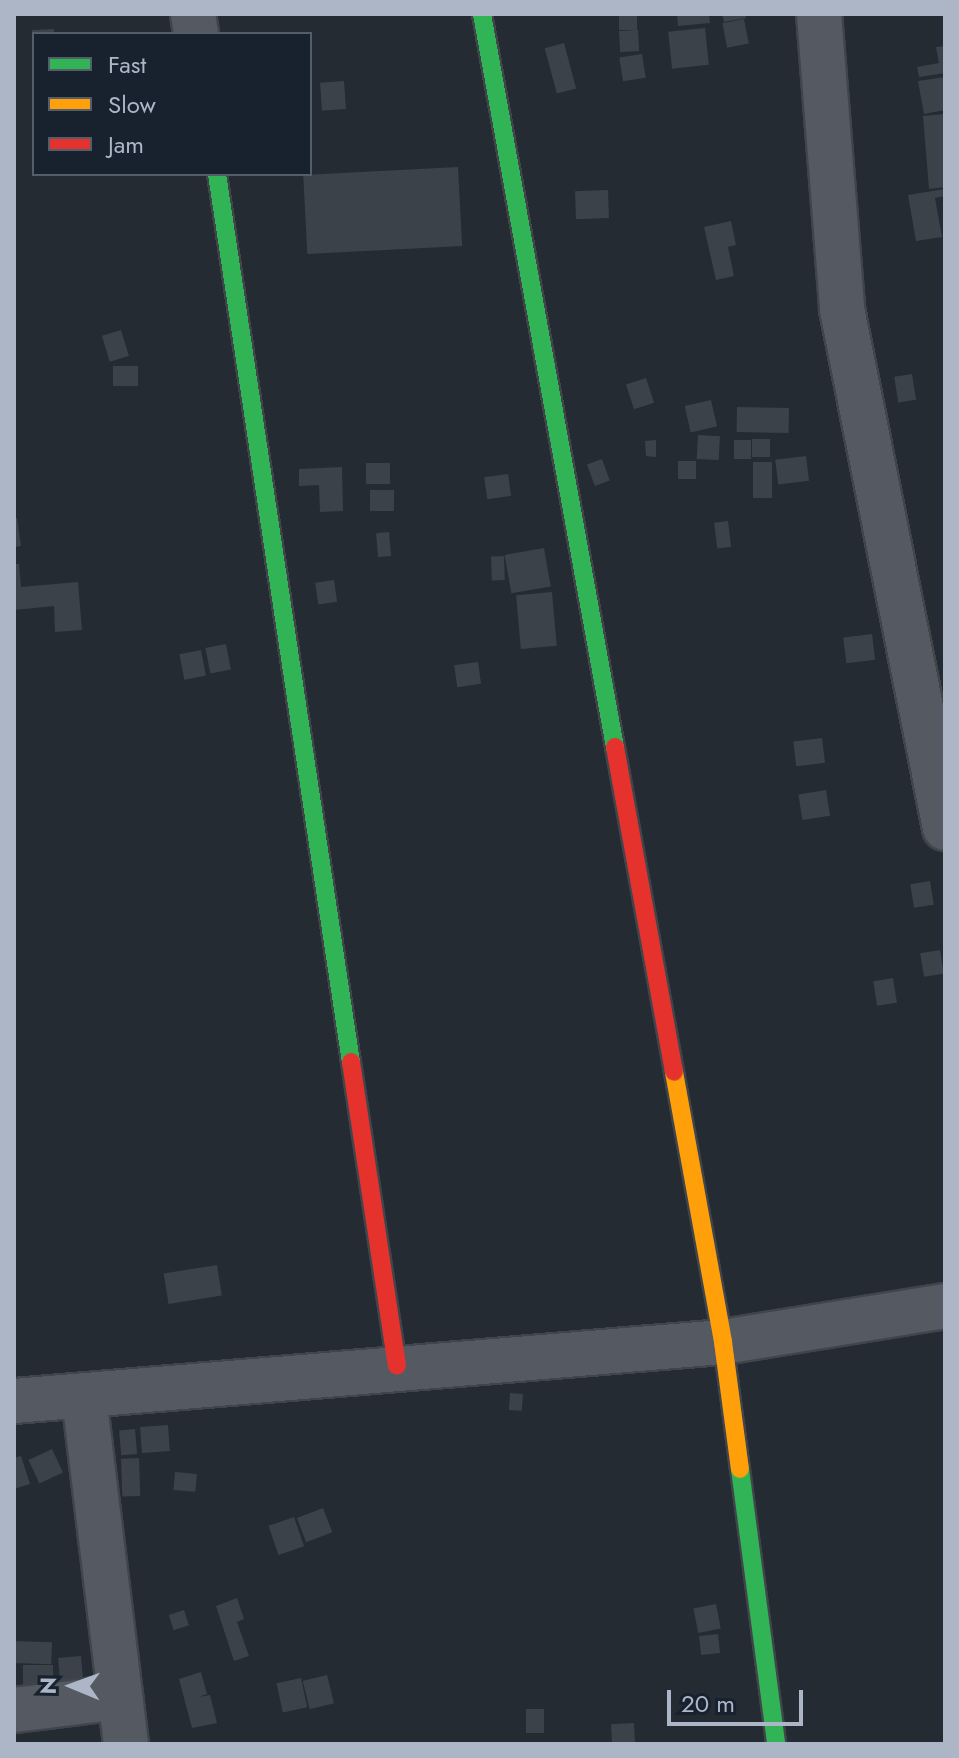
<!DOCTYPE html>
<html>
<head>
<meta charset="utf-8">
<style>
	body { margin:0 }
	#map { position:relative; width:959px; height:1758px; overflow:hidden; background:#242b33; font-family:Jost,sans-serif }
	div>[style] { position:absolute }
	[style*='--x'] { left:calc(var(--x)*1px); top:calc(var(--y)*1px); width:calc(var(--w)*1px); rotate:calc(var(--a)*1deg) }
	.building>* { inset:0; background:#3c4249; transform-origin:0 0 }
	.roads { filter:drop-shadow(2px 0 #40454b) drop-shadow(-2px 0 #40454b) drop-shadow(0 2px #40454b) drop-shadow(0 -2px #40454b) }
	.street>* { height:44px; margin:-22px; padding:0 22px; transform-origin:22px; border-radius:22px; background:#545962 }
	.fast>* { height:18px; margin:-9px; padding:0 9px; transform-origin:9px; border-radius:9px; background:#30b455 }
	.slow>* { height:18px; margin:-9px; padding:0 9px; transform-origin:9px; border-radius:9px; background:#ff9f0a }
	.jam>* { height:18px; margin:-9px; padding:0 9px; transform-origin:9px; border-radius:9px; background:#e5322d }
	span { translate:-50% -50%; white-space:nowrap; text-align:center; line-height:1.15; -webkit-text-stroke:6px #18212e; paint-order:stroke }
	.frame { position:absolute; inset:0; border:16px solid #acb6c6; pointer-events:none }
	.legend { position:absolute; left:32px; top:32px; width:280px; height:144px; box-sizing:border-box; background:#18212e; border:2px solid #535d6b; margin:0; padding:10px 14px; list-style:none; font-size:24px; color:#acb6c6 }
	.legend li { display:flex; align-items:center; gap:16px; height:40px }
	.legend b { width:40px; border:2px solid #535d6b }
	.north { position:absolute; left:32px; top:1646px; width:80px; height:80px; -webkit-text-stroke:6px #18212e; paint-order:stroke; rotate:271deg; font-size:22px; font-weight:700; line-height:32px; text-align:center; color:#acb6c6 }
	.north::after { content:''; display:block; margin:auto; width:28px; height:36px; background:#acb6c6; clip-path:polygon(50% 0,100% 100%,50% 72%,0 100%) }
	.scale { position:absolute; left:667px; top:1690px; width:136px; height:36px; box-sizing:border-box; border:4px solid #acb6c6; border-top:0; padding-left:10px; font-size:24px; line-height:28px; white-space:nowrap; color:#acb6c6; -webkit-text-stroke:6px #18212e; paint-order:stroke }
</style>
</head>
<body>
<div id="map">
	<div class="building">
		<i style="left:619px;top:14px;width:18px;height:16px"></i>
		<i style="clip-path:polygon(677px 14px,709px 14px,710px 23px,678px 26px)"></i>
		<i style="clip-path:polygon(722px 14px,745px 14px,746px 18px,724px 22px)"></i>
		<i style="left:744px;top:19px;width:25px;height:22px;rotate:79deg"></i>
		<i style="left:705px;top:28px;width:37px;height:37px;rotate:84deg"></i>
		<i style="clip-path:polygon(54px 29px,54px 34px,32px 34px,32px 30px)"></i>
		<i style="left:638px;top:30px;width:21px;height:19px;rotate:87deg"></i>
		<i style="left:564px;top:43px;width:47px;height:20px;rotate:75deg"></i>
		<i style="clip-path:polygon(945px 46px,945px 73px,919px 77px,917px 67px,939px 63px,936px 47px)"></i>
		<i style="left:642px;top:54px;width:24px;height:23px;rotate:81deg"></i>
		<i style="clip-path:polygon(945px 77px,945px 110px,924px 114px,918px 81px)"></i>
		<i style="left:344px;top:81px;width:28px;height:24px;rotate:86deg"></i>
		<i style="clip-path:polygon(945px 114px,945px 187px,929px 189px,923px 116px)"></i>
		<i style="left:458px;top:167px;width:79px;height:155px;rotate:87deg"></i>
		<i style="clip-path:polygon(945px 189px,945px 196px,935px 198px,942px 237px,916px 241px,908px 195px)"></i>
		<i style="left:608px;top:190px;width:28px;height:33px;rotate:88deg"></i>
		<i style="clip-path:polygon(731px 221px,736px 245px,728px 247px,734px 276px,716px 280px,704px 227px)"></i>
		<i style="left:121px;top:330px;width:27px;height:20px;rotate:73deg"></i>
		<i style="left:113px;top:366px;width:25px;height:20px"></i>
		<i style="left:912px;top:374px;width:26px;height:18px;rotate:81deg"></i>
		<i style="left:646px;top:378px;width:26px;height:21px;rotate:72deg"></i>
		<i style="left:711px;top:400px;width:27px;height:27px;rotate:77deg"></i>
		<i style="left:737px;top:407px;width:52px;height:25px;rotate:1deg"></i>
		<i style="left:698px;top:435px;width:22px;height:24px;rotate:3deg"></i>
		<i style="left:752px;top:439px;width:18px;height:18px"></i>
		<i style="clip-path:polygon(656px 440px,656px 457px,646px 456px,645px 441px)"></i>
		<i style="left:734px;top:440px;width:17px;height:19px"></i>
		<i style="left:806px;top:456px;width:25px;height:31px;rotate:83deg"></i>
		<i style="left:602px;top:459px;width:23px;height:16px;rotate:70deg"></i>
		<i style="left:678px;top:461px;width:18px;height:18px"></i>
		<i style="left:753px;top:462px;width:19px;height:36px"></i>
		<i style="left:366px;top:463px;width:24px;height:21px"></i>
		<i style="clip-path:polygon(342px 467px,343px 511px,320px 512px,319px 485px,299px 486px,299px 469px)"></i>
		<i style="left:508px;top:474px;width:22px;height:24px;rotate:82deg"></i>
		<i style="left:370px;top:490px;width:24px;height:21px"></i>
		<i style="clip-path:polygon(17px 518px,21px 546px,14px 547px,14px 519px)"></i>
		<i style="left:728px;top:521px;width:26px;height:14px;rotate:83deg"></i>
		<i style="left:389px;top:532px;width:24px;height:13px;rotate:85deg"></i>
		<i style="left:544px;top:548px;width:39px;height:40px;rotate:80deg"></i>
		<i style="left:504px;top:556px;width:24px;height:13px;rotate:88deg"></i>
		<i style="clip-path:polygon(14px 564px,19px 564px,21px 587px,78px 582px,82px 630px,55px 632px,54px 606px,14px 610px)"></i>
		<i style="left:334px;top:580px;width:22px;height:19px;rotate:82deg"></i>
		<i style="left:552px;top:592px;width:54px;height:36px;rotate:85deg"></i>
		<i style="left:872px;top:634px;width:26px;height:29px;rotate:83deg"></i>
		<i style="left:226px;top:644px;width:26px;height:21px;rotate:79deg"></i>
		<i style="left:201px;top:650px;width:26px;height:22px;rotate:79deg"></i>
		<i style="left:478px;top:662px;width:22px;height:24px;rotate:82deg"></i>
		<i style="left:822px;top:738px;width:25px;height:29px;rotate:83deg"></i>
		<i style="left:826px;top:790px;width:26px;height:28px;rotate:81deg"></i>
		<i style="left:930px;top:881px;width:24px;height:20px;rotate:81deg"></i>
		<i style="left:940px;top:950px;width:24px;height:20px;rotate:81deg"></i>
		<i style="left:893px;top:978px;width:25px;height:20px;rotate:81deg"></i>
		<i style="left:217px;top:1265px;width:31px;height:54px;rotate:81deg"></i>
		<i style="left:510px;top:1393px;width:13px;height:17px;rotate:4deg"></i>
		<i style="left:168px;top:1425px;width:26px;height:28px;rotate:86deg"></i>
		<i style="left:135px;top:1429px;width:25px;height:16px;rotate:85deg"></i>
		<i style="left:52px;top:1449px;width:26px;height:26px;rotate:65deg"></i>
		<i style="clip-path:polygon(21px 1456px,30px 1484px,14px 1489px,14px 1458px)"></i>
		<i style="left:139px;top:1458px;width:38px;height:18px;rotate:88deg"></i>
		<i style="left:175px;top:1472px;width:22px;height:18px;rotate:5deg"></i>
		<i style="left:323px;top:1508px;width:26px;height:28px;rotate:69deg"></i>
		<i style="left:294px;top:1517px;width:31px;height:27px;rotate:71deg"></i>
		<i style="clip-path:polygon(237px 1598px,244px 1619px,237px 1622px,249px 1656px,234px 1661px,216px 1606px)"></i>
		<i style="left:716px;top:1604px;width:25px;height:23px;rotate:79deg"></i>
		<i style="left:184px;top:1610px;width:16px;height:16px;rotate:72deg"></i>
		<i style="left:718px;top:1634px;width:19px;height:19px;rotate:84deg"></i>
		<i style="left:14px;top:1641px;width:38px;height:22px;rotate:2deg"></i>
		<i style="left:81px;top:1656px;width:23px;height:23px;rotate:85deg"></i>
		<i style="left:23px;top:1665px;width:30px;height:26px"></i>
		<i style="clip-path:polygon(201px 1672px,207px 1694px,198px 1697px,210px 1695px,217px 1723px,192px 1728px,179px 1679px)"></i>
		<i style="left:327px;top:1675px;width:29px;height:25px;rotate:76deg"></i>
		<i style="left:301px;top:1678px;width:30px;height:25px;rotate:78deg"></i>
		<i style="left:526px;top:1709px;width:18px;height:24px"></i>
		<i style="left:634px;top:1723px;width:21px;height:23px;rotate:87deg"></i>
	</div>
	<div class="roads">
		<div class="street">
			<i style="--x:193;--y:14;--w:20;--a:81"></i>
			<i style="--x:819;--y:14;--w:296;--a:85.5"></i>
			<i style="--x:842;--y:309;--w:529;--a:78.78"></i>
			<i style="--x:84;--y:1397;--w:350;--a:83.1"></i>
			<i style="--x:14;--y:1401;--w:711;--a:-4.76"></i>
			<i style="--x:723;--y:1342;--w:225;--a:-9.2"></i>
			<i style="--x:14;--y:1710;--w:107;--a:-7"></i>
		</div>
		<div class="fast">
			<i style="--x:482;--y:14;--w:745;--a:79.72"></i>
			<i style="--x:217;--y:174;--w:898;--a:81.42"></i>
			<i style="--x:740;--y:1469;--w:277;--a:82.5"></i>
		</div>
		<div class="slow">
			<i style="--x:674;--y:1072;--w:274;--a:79.7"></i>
			<i style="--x:723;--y:1342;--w:128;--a:82.4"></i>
		</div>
		<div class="jam">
			<i style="--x:615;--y:747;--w:330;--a:79.7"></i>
			<i style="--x:351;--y:1062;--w:307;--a:81.4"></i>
		</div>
	</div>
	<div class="frame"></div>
	<ul class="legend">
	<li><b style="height:10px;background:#30b455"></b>Fast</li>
	<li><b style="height:10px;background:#ff9f0a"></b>Slow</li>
	<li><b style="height:10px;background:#e5322d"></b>Jam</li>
	</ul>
	<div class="north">N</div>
	<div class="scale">20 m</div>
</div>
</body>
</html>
